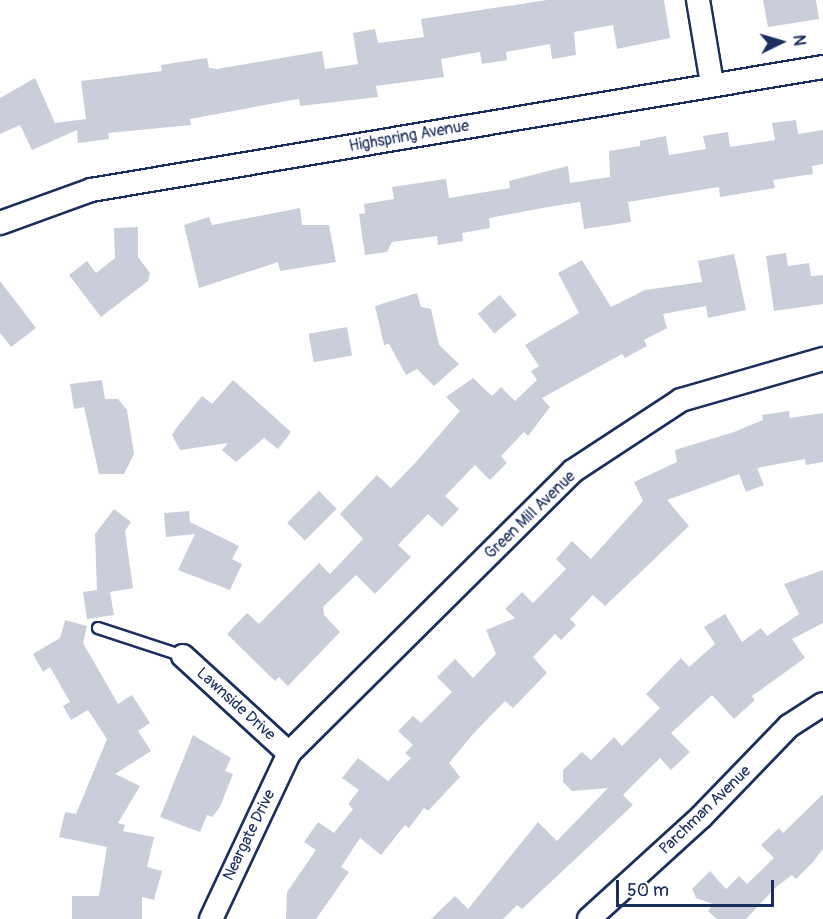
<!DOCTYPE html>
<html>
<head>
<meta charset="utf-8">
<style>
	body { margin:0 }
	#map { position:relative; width:823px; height:919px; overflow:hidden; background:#fff; font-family:Pangolin,sans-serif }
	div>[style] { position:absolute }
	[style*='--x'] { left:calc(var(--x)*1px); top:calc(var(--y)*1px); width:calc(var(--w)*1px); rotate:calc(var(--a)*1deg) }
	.building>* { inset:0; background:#caceda; transform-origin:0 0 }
	.roads { filter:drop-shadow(2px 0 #1b2f5e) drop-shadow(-2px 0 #1b2f5e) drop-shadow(0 2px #1b2f5e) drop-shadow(0 -2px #1b2f5e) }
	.service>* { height:10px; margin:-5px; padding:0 5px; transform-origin:5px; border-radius:5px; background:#fff }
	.minor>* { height:22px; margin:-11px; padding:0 11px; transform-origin:11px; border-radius:11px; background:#fff }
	span { translate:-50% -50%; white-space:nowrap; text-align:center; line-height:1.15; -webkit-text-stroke:4.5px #fff; paint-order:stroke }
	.street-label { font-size:16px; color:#1b2f5e }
	.north { position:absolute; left:751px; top:12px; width:60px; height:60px; -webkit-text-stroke:4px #fff; paint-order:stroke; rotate:85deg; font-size:16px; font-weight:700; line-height:24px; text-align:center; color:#1b2f5e }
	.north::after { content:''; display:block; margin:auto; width:21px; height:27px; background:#1b2f5e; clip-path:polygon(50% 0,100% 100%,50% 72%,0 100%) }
	.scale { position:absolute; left:616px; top:880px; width:158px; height:27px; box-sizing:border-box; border:3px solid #1b2f5e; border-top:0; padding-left:8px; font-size:18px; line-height:21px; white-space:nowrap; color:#1b2f5e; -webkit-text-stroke:4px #fff; paint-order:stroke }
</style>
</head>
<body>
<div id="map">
	<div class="building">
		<i style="clip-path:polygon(547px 0,664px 0,670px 38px,617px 49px,613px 25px,574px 32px,576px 55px,552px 59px,550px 44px,506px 52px,507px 60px,482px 64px,480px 52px,441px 59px,444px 77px,376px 86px,378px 97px,300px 106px,299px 99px,286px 101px,190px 119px,191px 125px,108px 133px,109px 139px,78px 143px,77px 130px,32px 150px,20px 125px,0 134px,0 98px,35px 78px,55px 123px,86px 119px,81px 81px,162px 71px,161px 65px,207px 58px,209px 68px,217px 69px,322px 51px,325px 69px,358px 64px,353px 33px,375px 29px,378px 43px,424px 37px,421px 19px)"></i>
		<i style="clip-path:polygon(763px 0,816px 0,819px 19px,768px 27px)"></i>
		<i style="clip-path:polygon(796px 120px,798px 134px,823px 130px,823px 164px,812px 166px,813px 174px,773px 180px,775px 188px,720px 197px,719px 187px,628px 202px,631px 222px,584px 229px,580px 202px,548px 207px,489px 218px,490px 228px,462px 233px,463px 241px,438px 245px,437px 236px,392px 242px,387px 252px,365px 255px,359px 214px,365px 213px,364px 204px,394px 199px,392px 187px,446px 179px,449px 198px,510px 188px,509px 181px,568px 166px,570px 183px,610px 177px,609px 151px,640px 146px,640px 141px,666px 136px,669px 155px,706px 149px,703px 136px,728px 132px,730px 147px,775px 140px,772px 123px)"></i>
		<i style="clip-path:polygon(300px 208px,302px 225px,329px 225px,336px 262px,280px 271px,278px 262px,199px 288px,184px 225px,209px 217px,212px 225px)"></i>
		<i style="clip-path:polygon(138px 227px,138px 257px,150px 273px,148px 281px,101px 317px,69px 275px,87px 261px,96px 273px,115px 258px,114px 228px)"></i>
		<i style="clip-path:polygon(786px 253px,788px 266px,809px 263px,811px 276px,823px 275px,823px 304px,774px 311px,766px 256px)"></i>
		<i style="clip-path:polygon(734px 254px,746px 310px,708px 318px,706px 306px,663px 314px,667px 328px,644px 340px,647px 346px,625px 358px,622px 354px,542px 398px,550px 407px,528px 436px,524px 432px,501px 456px,507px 463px,490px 480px,475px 465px,445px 496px,459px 509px,442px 527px,428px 514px,398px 545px,411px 557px,375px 594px,356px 575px,323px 607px,324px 615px,340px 632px,288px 686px,279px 677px,275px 681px,227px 634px,247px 613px,259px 624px,319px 563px,330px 574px,363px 539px,340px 514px,377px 475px,391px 488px,416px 462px,460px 411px,446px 397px,473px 378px,492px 396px,501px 387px,515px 401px,537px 380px,531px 371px,539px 366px,525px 345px,579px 313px,558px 273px,582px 260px,611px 307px,645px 290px,702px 282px,698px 261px)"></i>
		<i style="clip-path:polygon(0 281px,36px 328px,11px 347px,0 333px)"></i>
		<i style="clip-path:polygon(417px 293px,421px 307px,431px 309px,439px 345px,459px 364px,434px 386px,417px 369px,406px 375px,389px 344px,384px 345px,375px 306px)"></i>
		<i style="left:500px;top:295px;width:26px;height:29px;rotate:50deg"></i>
		<i style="left:347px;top:327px;width:29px;height:39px;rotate:80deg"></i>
		<i style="clip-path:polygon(102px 380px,105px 399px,118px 399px,127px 410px,134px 454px,124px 474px,99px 474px,84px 407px,74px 409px,70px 384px)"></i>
		<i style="clip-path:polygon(233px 380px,291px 432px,278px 449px,264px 438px,236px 462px,222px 450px,228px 443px,180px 450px,172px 435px,177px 427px,202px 396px,212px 404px)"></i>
		<i style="clip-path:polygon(789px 411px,790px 418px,823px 413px,823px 462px,806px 465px,805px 459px,757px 468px,764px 485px,746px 492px,739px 474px,667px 500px,689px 526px,605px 606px,593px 595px,570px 619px,576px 625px,561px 640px,555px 634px,533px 657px,547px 673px,513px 708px,505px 701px,473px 734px,449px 763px,460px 777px,428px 811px,424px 808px,409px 828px,405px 825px,381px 855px,360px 838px,341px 867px,349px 872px,316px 919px,286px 919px,287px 892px,316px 850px,304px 842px,318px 822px,334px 833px,353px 809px,348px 804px,359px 790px,342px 778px,358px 758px,388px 781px,411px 758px,405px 753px,413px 745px,398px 731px,413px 716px,421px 723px,452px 692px,437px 677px,455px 659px,473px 678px,496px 654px,486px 630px,515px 618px,505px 609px,522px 592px,533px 603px,566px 569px,556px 559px,572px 541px,591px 559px,643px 501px,634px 482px,677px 462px,675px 450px,734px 432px,763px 420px,762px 415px)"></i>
		<i style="left:319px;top:491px;width:25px;height:45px;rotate:45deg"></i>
		<i style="clip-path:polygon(114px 509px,131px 522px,125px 531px,133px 588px,110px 592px,114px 615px,87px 619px,83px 592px,97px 590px,95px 534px)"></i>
		<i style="clip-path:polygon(189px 511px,190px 522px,239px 546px,232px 559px,242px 564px,230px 590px,178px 570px,195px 534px,166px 537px,164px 513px)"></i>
		<i style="clip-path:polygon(823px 570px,823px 623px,792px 639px,805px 658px,752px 696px,755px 700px,734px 719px,712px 695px,671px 733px,690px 752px,671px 770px,660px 758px,623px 795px,633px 805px,522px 909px,517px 905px,503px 919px,431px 919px,455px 896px,468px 909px,538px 822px,557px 841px,608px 788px,572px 791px,563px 782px,563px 770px,582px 752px,591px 760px,614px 737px,622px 746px,660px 708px,646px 694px,681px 658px,689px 667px,715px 644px,704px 627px,725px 614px,742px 642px,761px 628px,767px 636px,799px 614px,784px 584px)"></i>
		<i style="clip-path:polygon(65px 620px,87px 626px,83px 643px,118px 704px,132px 695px,150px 723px,138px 731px,151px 751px,115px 774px,140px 786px,118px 823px,125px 825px,123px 831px,154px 837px,147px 867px,162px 871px,154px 900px,142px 897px,142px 919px,72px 919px,72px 896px,99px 896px,107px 847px,59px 837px,65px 812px,76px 814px,107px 739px,88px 710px,71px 720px,63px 706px,70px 702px,50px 667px,43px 672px,33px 654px,60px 638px)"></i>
		<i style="clip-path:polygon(193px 735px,231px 758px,225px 771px,233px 774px,220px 807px,212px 817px,207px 815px,200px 832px,160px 817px)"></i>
		<i style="clip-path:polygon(823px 794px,823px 849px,813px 862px,796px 879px,792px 875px,776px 887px,746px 919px,717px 919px,708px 911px,713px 904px,696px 898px,692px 889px,710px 871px,726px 889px,739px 876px,747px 884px,774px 858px,761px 845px,779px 828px,783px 833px)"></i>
	</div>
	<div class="roads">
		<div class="service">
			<i style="--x:98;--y:628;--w:89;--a:18.2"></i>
		</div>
		<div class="minor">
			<i style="--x:698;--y:0;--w:85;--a:80.5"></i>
			<i style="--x:0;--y:223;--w:97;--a:-19.9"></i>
			<i style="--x:91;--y:190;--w:742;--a:-9.54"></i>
			<i style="--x:183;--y:656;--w:144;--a:42.5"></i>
			<i style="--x:211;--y:919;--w:183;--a:-64.8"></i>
			<i style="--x:289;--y:753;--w:400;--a:-44.8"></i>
			<i style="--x:573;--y:471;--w:129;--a:-33.3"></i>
			<i style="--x:681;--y:400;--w:148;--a:-16.1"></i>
			<i style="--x:589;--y:919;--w:151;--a:-42.3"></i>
			<i style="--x:701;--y:817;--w:127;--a:-46"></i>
			<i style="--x:789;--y:726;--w:40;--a:-32.9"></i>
		</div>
	</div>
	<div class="street-label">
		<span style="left:409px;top:136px;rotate:-10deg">Highspring Avenue</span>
		<span style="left:530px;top:515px;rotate:-44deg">Green Mill Avenue</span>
		<span style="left:236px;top:704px;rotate:42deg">Lawnside Drive</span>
		<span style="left:705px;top:810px;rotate:-44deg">Parchman Avenue</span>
		<span style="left:249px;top:835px;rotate:-64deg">Neargate Drive</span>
	</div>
	<div class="north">N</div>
	<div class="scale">50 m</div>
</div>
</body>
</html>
